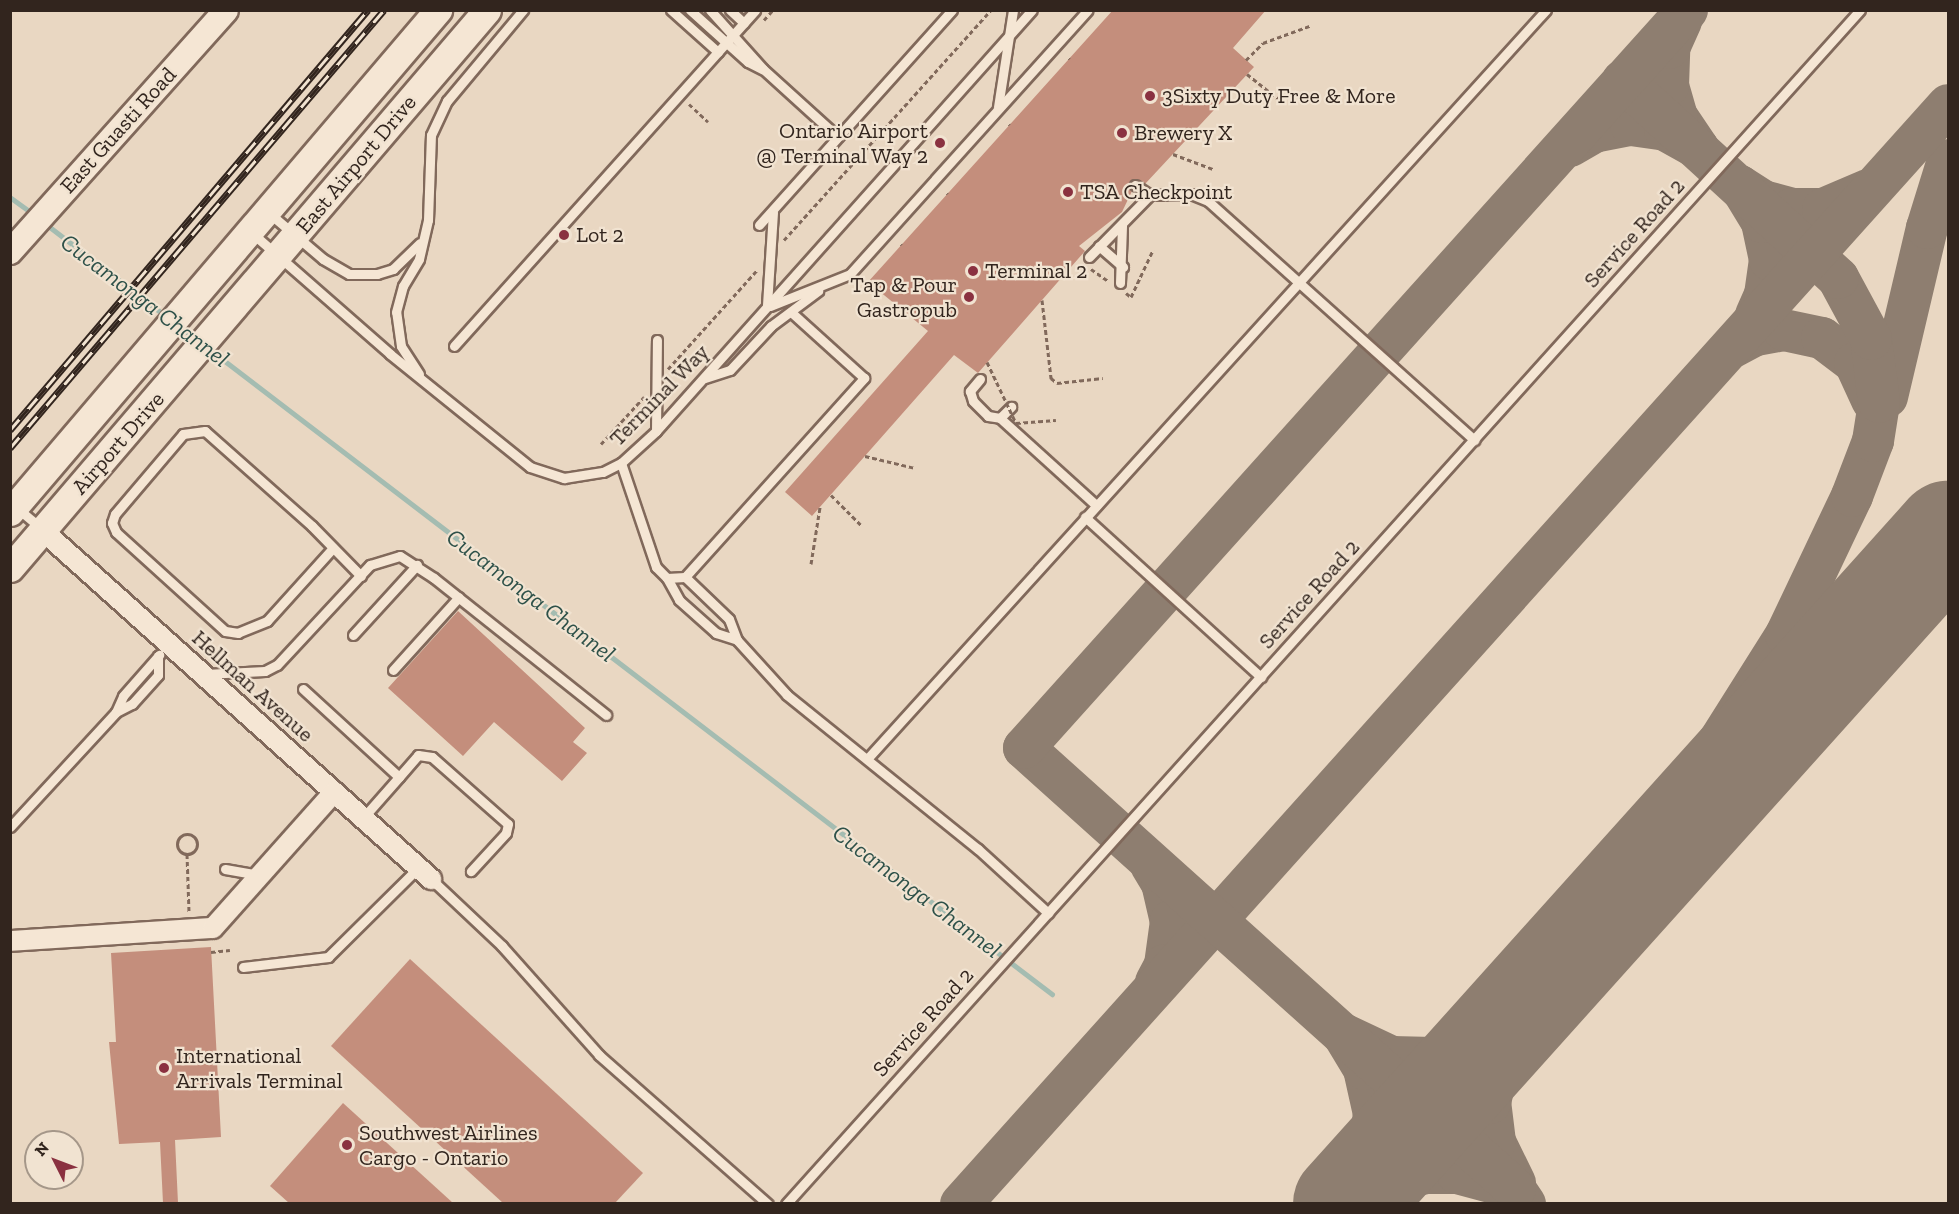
<!DOCTYPE html>
<html>
<head>
<meta charset="utf-8">
<style>
	body { margin:0 }
	#map { position:relative; width:1959px; height:1214px; overflow:hidden; background:#e9d7c2; font-family:"Zilla Slab",serif }
	div>[style] { position:absolute }
	[style*='--x'] { left:calc(var(--x)*1px); top:calc(var(--y)*1px); width:calc(var(--w)*1px); rotate:calc(var(--a)*1deg) }
	.stream>* { height:4.5px; margin:-2.25px; padding:0 2.25px; transform-origin:2.25px; border-radius:2.25px; background:#a4bcb1 }
	.taxiway>* { height:42px; margin:-21px; padding:0 21px; transform-origin:21px; border-radius:21px; background:#8e7e70 }
	.runway>* { height:106px; margin:-53px; padding:0 53px; transform-origin:53px; border-radius:53px; background:#8e7e70 }
	.building>* { inset:0; background:#c48e7c }
	.path>* { height:3px; margin-top:-1.5px; transform-origin:0; background:repeating-linear-gradient(90deg,#81695b 0 4.5px,transparent 0 7.5px) }
	.path>.ring { margin:-1.5px; padding:0; box-sizing:content-box; background:none; border:3px solid #81695b; border-radius:50% }
	.roads { filter:drop-shadow(2px 0 #81695b) drop-shadow(-2px 0 #81695b) drop-shadow(0 2px #81695b) drop-shadow(0 -2px #81695b) }
	.service>* { height:9px; margin:-4.5px; padding:0 4.5px; transform-origin:4.5px; border-radius:4.5px; background:#f5e6d4 }
	.minor>* { height:20px; margin:-10px; padding:0 10px; transform-origin:10px; border-radius:10px; background:#f5e6d4 }
	.tertiary>* { height:24px; margin:-12px; padding:0 12px; transform-origin:12px; border-radius:12px; background:#f5e6d4 }
	.secondary>* { height:27px; margin:-13.5px; padding:0 13.5px; transform-origin:13.5px; border-radius:13.5px; background:#f5e6d4 }
	.rail>* { height:7px; margin-top:-3.5px; transform-origin:0; background:repeating-linear-gradient(90deg,#f1e3d1 0 14px,#32251e 0 28px); box-sizing:border-box; border-block:2px solid #32251e }
	.path-bridge>* { height:3px; margin-top:-1.5px; transform-origin:0; background:repeating-linear-gradient(90deg,#81695b 0 4.5px,transparent 0 7.5px) }
	.dots>* { width:16px; height:16px; translate:-50% -50%; box-sizing:border-box; border:3px solid #f1e3d1; border-radius:50% }
	span { translate:-50% -50%; white-space:nowrap; text-align:center; line-height:1.15; -webkit-text-stroke:4.5px #f1e3d1; paint-order:stroke }
	.poi-label { font-size:22px; color:#32251e }
	.left { translate:0 -50%; text-align:left }
	.right { translate:-100% -50%; text-align:right }
	.street-label { font-size:22px; color:#32251e }
	.water-label { font-size:24px; color:#2e5149; font-style:italic }
	.frame { position:absolute; inset:0; border:12px solid #32251e; pointer-events:none }
	.north { position:absolute; left:24px; top:1130px; width:60px; height:60px; box-sizing:border-box; background:#f1e3d1; border:2px solid #a59789; border-radius:50%; rotate:312deg; font-size:16px; font-weight:700; line-height:24px; text-align:center; color:#32251e }
	.north::after { content:''; display:block; margin:auto; width:21px; height:27px; background:#8a3140; clip-path:polygon(50% 0,100% 100%,50% 72%,0 100%) }
</style>
</head>
<body>
<div id="map">
	<div class="stream">
		<i style="--x:10;--y:197;--w:31;--a:36"></i>
		<i style="--x:46;--y:224;--w:151;--a:37.5"></i>
		<i style="--x:179;--y:326;--w:19;--a:36"></i>
		<i style="--x:208;--y:348;--w:1063;--a:37.43"></i>
	</div>
	<div class="taxiway">
		<i style="--x:1570;--y:146;--w:28;--a:-30"></i>
		<i style="--x:1594;--y:132;--w:38;--a:-11"></i>
		<i style="--x:1631;--y:125;--w:34;--a:8"></i>
		<i style="--x:1665;--y:130;--w:38;--a:29"></i>
		<i style="--x:1698;--y:148;--w:37;--a:-124"></i>
		<i style="--x:1677;--y:117;--w:32;--a:-106"></i>
		<i style="--x:1668;--y:86;--w:38;--a:-88"></i>
		<i style="--x:1669;--y:48;--w:30;--a:-66"></i>
		<i style="--x:1756;--y:315;--w:22;--a:-66"></i>
		<i style="--x:1765;--y:295;--w:35;--a:-82"></i>
		<i style="--x:1770;--y:260;--w:39;--a:-102"></i>
		<i style="--x:1762;--y:222;--w:42;--a:-121.4"></i>
		<i style="--x:1740;--y:186;--w:27;--a:33"></i>
		<i style="--x:1763;--y:201;--w:30;--a:15"></i>
		<i style="--x:1792;--y:209;--w:31;--a:0"></i>
		<i style="--x:1823;--y:209;--w:49;--a:-22.9"></i>
		<i style="--x:1733;--y:347;--w:26;--a:-28"></i>
		<i style="--x:1756;--y:335;--w:28;--a:-10"></i>
		<i style="--x:1784;--y:330;--w:39;--a:12"></i>
		<i style="--x:1822;--y:338;--w:41;--a:37.1"></i>
		<i style="--x:1855;--y:363;--w:41;--a:65.3"></i>
		<i style="--x:1887;--y:397;--w:174;--a:-76.7"></i>
		<i style="--x:1927;--y:228;--w:71;--a:-72.8"></i>
		<i style="--x:1151;--y:865;--w:21;--a:59"></i>
		<i style="--x:1162;--y:883;--w:39;--a:77"></i>
		<i style="--x:1171;--y:921;--w:44;--a:97.8"></i>
		<i style="--x:1165;--y:965;--w:19;--a:118"></i>
		<i style="--x:1515;--y:1183;--w:46;--a:-116"></i>
		<i style="--x:1495;--y:1142;--w:39;--a:-97"></i>
		<i style="--x:1490;--y:1103;--w:65;--a:-77.5"></i>
		<i style="--x:1504;--y:1040;--w:37;--a:-61"></i>
		<i style="--x:1522;--y:1008;--w:294;--a:-53"></i>
		<i style="--x:1699;--y:773;--w:163;--a:-57.8"></i>
		<i style="--x:1786;--y:635;--w:154;--a:-64.6"></i>
		<i style="--x:1852;--y:496;--w:59;--a:-69.1"></i>
		<i style="--x:1873;--y:441;--w:39;--a:-81"></i>
		<i style="--x:1879;--y:402;--w:64;--a:-97.2"></i>
		<i style="--x:1871;--y:339;--w:69;--a:-118.4"></i>
		<i style="--x:1838;--y:278;--w:292;--a:-137.5"></i>
		<i style="--x:961;--y:1204;--w:1477;--a:-48.07"></i>
		<i style="--x:1343;--y:1204;--w:48;--a:-60.3"></i>
		<i style="--x:1367;--y:1162;--w:49;--a:-81.7"></i>
		<i style="--x:1374;--y:1114;--w:46;--a:-102.5"></i>
		<i style="--x:1364;--y:1069;--w:41;--a:-121"></i>
		<i style="--x:1343;--y:1034;--w:54;--a:25.1"></i>
		<i style="--x:1392;--y:1057;--w:41;--a:1.4"></i>
		<i style="--x:1433;--y:1058;--w:44;--a:-18.4"></i>
		<i style="--x:1475;--y:1044;--w:51;--a:-37.1"></i>
		<i style="--x:1352;--y:1204;--w:46;--a:-29.9"></i>
		<i style="--x:1392;--y:1181;--w:35;--a:-13"></i>
		<i style="--x:1426;--y:1173;--w:31;--a:0"></i>
		<i style="--x:1457;--y:1173;--w:54;--a:15.1"></i>
		<i style="--x:1525;--y:1204;--w:18;--a:-124"></i>
		<i style="--x:1515;--y:1189;--w:660;--a:-138.07"></i>
		<i style="--x:1024;--y:748;--w:992;--a:-48.06"></i>
	</div>
	<div class="runway">
		<i style="--x:1346;--y:1204;--w:901;--a:-48.06"></i>
	</div>
	<div class="building">
		<i style="clip-path:polygon(1113px 10px,1266px 10px,1233px 48px,1254px 67px,1145px 184px,1130px 181px,1132px 191px,1122px 212px,1079px 246px,1085px 251px,978px 373px,954px 355px,812px 516px,785px 492px,928px 331px,868px 282px)"></i>
		<i style="clip-path:polygon(458px 611px,585px 728px,573px 742px,587px 753px,562px 781px,494px 722px,463px 756px,388px 688px)"></i>
		<i style="clip-path:polygon(211px 947px,221px 1137px,175px 1140px,178px 1203px,163px 1203px,160px 1142px,119px 1144px,109px 1042px,116px 1042px,111px 953px)"></i>
		<i style="clip-path:polygon(410px 959px,643px 1173px,615px 1203px,503px 1203px,331px 1046px)"></i>
		<i style="clip-path:polygon(343px 1103px,453px 1203px,289px 1203px,270px 1186px)"></i>
	</div>
	<div class="path">
		<i style="--x:764;--y:20;--w:13;--a:-48"></i>
		<i style="--x:1069;--y:58;--w:1;--a:45"></i>
		<i style="--x:1246;--y:60;--w:24;--a:-45"></i>
		<i style="--x:1263;--y:43;--w:52;--a:-20.2"></i>
		<i style="--x:1247;--y:74;--w:43;--a:38.5"></i>
		<i style="--x:689;--y:104;--w:26;--a:43"></i>
		<i style="--x:1009;--y:124;--w:1;--a:45"></i>
		<i style="--x:1173;--y:154;--w:43;--a:20.6"></i>
		<i style="--x:947;--y:193;--w:1;--a:45"></i>
		<i style="--x:784;--y:240;--w:309;--a:-48"></i>
		<i style="--x:901;--y:244;--w:1;--a:45"></i>
		<i style="--x:1091;--y:269;--w:21;--a:35"></i>
		<i style="--x:1126;--y:293;--w:6;--a:39"></i>
		<i style="--x:1131;--y:297;--w:52;--a:-64.9"></i>
		<i style="--x:1042;--y:300;--w:79;--a:83.4"></i>
		<i style="--x:1051;--y:378;--w:8;--a:40"></i>
		<i style="--x:1057;--y:383;--w:46;--a:-6.2"></i>
		<i style="--x:668;--y:369;--w:135;--a:-48"></i>
		<i style="--x:601;--y:444;--w:64;--a:-47.5"></i>
		<i style="--x:865;--y:456;--w:51;--a:13.5"></i>
		<i style="--x:831;--y:495;--w:44;--a:45"></i>
		<i style="--x:811;--y:564;--w:58;--a:-81"></i>
		<i class="ring" style="left:177px;top:834px;width:17px;height:17px"></i>
		<i style="--x:187;--y:854;--w:58;--a:88"></i>
		<i style="--x:211;--y:952;--w:19;--a:-6"></i>
	</div>
	<div class="roads">
		<div class="service">
			<i style="--x:671;--y:10;--w:63;--a:41.8"></i>
			<i style="--x:690;--y:10;--w:78;--a:41.9"></i>
			<i style="--x:748;--y:62;--w:16;--a:27"></i>
			<i style="--x:710;--y:10;--w:79;--a:48.1"></i>
			<i style="--x:763;--y:69;--w:101;--a:42.2"></i>
			<i style="--x:730;--y:10;--w:19;--a:43"></i>
			<i style="--x:998;--y:107;--w:98;--a:-81.2"></i>
			<i style="--x:1135;--y:185;--w:18;--a:34"></i>
			<i style="--x:1150;--y:195;--w:41;--a:-1.4"></i>
			<i style="--x:1191;--y:194;--w:18;--a:22"></i>
			<i style="--x:1208;--y:201;--w:358;--a:41.9"></i>
			<i style="--x:269;--y:213;--w:71;--a:40.4"></i>
			<i style="--x:323;--y:259;--w:30;--a:30"></i>
			<i style="--x:349;--y:274;--w:28;--a:0"></i>
			<i style="--x:377;--y:274;--w:17;--a:-17"></i>
			<i style="--x:393;--y:269;--w:37;--a:-44"></i>
			<i style="--x:759;--y:225;--w:289;--a:-48.1"></i>
			<i style="--x:252;--y:233;--w:184;--a:41.2"></i>
			<i style="--x:390;--y:354;--w:180;--a:38.9"></i>
			<i style="--x:530;--y:467;--w:36;--a:18"></i>
			<i style="--x:564;--y:478;--w:39;--a:-9"></i>
			<i style="--x:603;--y:472;--w:20;--a:-27"></i>
			<i style="--x:621;--y:463;--w:47;--a:-42.4"></i>
			<i style="--x:656;--y:431;--w:564;--a:-48.23"></i>
			<i style="--x:1099;--y:246;--w:32;--a:41"></i>
			<i style="--x:1089;--y:257;--w:87;--a:-45.5"></i>
			<i style="--x:1120;--y:283;--w:58;--a:-88"></i>
			<i style="--x:767;--y:305;--w:93;--a:-86.3"></i>
			<i style="--x:770;--y:306;--w:86;--a:-21.8"></i>
			<i style="--x:850;--y:274;--w:355;--a:-48"></i>
			<i style="--x:454;--y:346;--w:451;--a:-48.1"></i>
			<i style="--x:419;--y:374;--w:33;--a:-123"></i>
			<i style="--x:401;--y:346;--w:34;--a:-98"></i>
			<i style="--x:396;--y:312;--w:27;--a:-75"></i>
			<i style="--x:403;--y:286;--w:31;--a:-59"></i>
			<i style="--x:419;--y:259;--w:40;--a:-77"></i>
			<i style="--x:428;--y:220;--w:85;--a:-88"></i>
			<i style="--x:431;--y:135;--w:38;--a:-65"></i>
			<i style="--x:447;--y:101;--w:119;--a:-50.1"></i>
			<i style="--x:705;--y:378;--w:26;--a:-18"></i>
			<i style="--x:730;--y:370;--w:60;--a:-47"></i>
			<i style="--x:771;--y:326;--w:59;--a:-36.7"></i>
			<i style="--x:980;--y:379;--w:16;--a:130"></i>
			<i style="--x:970;--y:391;--w:10;--a:73"></i>
			<i style="--x:973;--y:401;--w:21;--a:45"></i>
			<i style="--x:988;--y:416;--w:12;--a:9"></i>
			<i style="--x:1000;--y:418;--w:16;--a:-45"></i>
			<i style="--x:1000;--y:418;--w:130;--a:42.2"></i>
			<i style="--x:656;--y:431;--w:91;--a:-89.4"></i>
			<i style="--x:621;--y:463;--w:110;--a:71.4"></i>
			<i style="--x:656;--y:567;--w:16;--a:45"></i>
			<i style="--x:667;--y:578;--w:18;--a:-3"></i>
			<i style="--x:685;--y:577;--w:268;--a:-48"></i>
			<i style="--x:864;--y:378;--w:98;--a:-137.9"></i>
			<i style="--x:17;--y:508;--w:31;--a:40"></i>
			<i style="--x:1085;--y:517;--w:238;--a:42.3"></i>
			<i style="--x:332;--y:549;--w:97;--a:132.1"></i>
			<i style="--x:267;--y:621;--w:31;--a:158"></i>
			<i style="--x:238;--y:633;--w:13;--a:-171"></i>
			<i style="--x:225;--y:631;--w:147;--a:-137.8"></i>
			<i style="--x:116;--y:532;--w:10;--a:-114"></i>
			<i style="--x:112;--y:523;--w:9;--a:-72"></i>
			<i style="--x:115;--y:514;--w:105;--a:-49.6"></i>
			<i style="--x:183;--y:434;--w:22;--a:-8"></i>
			<i style="--x:205;--y:431;--w:143;--a:41.6"></i>
			<i style="--x:312;--y:526;--w:70;--a:45.6"></i>
			<i style="--x:667;--y:578;--w:25;--a:61"></i>
			<i style="--x:679;--y:600;--w:50;--a:41.7"></i>
			<i style="--x:716;--y:633;--w:22;--a:18"></i>
			<i style="--x:737;--y:640;--w:22;--a:-111"></i>
			<i style="--x:729;--y:619;--w:61;--a:-136.3"></i>
			<i style="--x:353;--y:635;--w:95;--a:-47.6"></i>
			<i style="--x:737;--y:640;--w:74;--a:47.7"></i>
			<i style="--x:787;--y:695;--w:245;--a:38.9"></i>
			<i style="--x:978;--y:849;--w:95;--a:42.4"></i>
			<i style="--x:393;--y:670;--w:98;--a:-47.9"></i>
			<i style="--x:205;--y:674;--w:60;--a:-2.9"></i>
			<i style="--x:265;--y:671;--w:13;--a:-27"></i>
			<i style="--x:277;--y:665;--w:137;--a:-47.1"></i>
			<i style="--x:370;--y:565;--w:31;--a:-17"></i>
			<i style="--x:400;--y:556;--w:40;--a:32.9"></i>
			<i style="--x:434;--y:578;--w:220;--a:38.5"></i>
			<i style="--x:303;--y:689;--w:130;--a:42.5"></i>
			<i style="--x:399;--y:777;--w:55;--a:131.3"></i>
			<i style="--x:116;--y:712;--w:17;--a:-66"></i>
			<i style="--x:123;--y:696;--w:55;--a:-48.7"></i>
			<i style="--x:867;--y:759;--w:1011;--a:-47.81"></i>
			<i style="--x:399;--y:777;--w:29;--a:-49"></i>
			<i style="--x:418;--y:755;--w:14;--a:8"></i>
			<i style="--x:432;--y:757;--w:101;--a:41.4"></i>
			<i style="--x:508;--y:824;--w:9;--a:103"></i>
			<i style="--x:506;--y:833;--w:52;--a:132.6"></i>
			<i style="--x:10;--y:827;--w:156;--a:-47.3"></i>
			<i style="--x:116;--y:712;--w:18;--a:-27"></i>
			<i style="--x:132;--y:704;--w:39;--a:-48"></i>
			<i style="--x:158;--y:675;--w:19;--a:-90"></i>
			<i style="--x:225;--y:869;--w:36;--a:10"></i>
			<i style="--x:431;--y:879;--w:98;--a:43.3"></i>
			<i style="--x:502;--y:946;--w:146;--a:48.3"></i>
			<i style="--x:599;--y:1055;--w:225;--a:41.4"></i>
			<i style="--x:243;--y:967;--w:86;--a:-6.7"></i>
			<i style="--x:328;--y:957;--w:127;--a:-44.7"></i>
			<i style="--x:786;--y:1204;--w:1606;--a:-48.03"></i>
		</div>
		<div class="minor">
			<i style="--x:42;--y:530;--w:523;--a:41.9"></i>
			<i style="--x:10;--y:941;--w:203;--a:-3.7"></i>
			<i style="--x:213;--y:928;--w:182;--a:-48.3"></i>
		</div>
		<div class="tertiary">
			<i style="--x:10;--y:252;--w:324;--a:-48.2"></i>
		</div>
		<div class="secondary">
			<i style="--x:10;--y:512;--w:660;--a:-49.55"></i>
			<i style="--x:10;--y:568;--w:734;--a:-49.47"></i>
		</div>
	</div>
	<div class="rail">
		<i style="--x:10;--y:430;--w:552;--a:-49.56"></i>
		<i style="--x:10;--y:448;--w:576;--a:-49.51"></i>
	</div>
	<div class="path-bridge">
		<i style="--x:987;--y:362;--w:68;--a:64.6"></i>
		<i style="--x:1016;--y:423;--w:40;--a:-4.3"></i>
	</div>
	<div class="dots">
		<i style="left:1150px;top:96px;background:#8a3140"></i>
		<i style="left:1122px;top:133px;background:#8a3140"></i>
		<i style="left:940px;top:143px;background:#8a3140"></i>
		<i style="left:1068px;top:192px;background:#8a3140"></i>
		<i style="left:564px;top:235px;background:#8a3140"></i>
		<i style="left:973px;top:271px;background:#8a3140"></i>
		<i style="left:969px;top:297px;background:#8a3140"></i>
		<i style="left:164px;top:1068px;background:#8a3140"></i>
		<i style="left:347px;top:1145px;background:#8a3140"></i>
	</div>
	<div class="poi-label">
		<span class="left" style="left:1162px;top:96px">3Sixty Duty Free &amp; More</span>
		<span class="right" style="left:928px;top:143px">Ontario Airport<br>@ Terminal Way 2</span>
		<span class="left" style="left:1134px;top:133px">Brewery X</span>
		<span class="left" style="left:1080px;top:192px">TSA Checkpoint</span>
		<span class="left" style="left:576px;top:235px">Lot 2</span>
		<span class="left" style="left:985px;top:271px">Terminal 2</span>
		<span class="right" style="left:957px;top:297px">Tap &amp; Pour<br>Gastropub</span>
		<span class="left" style="left:176px;top:1068px">International<br>Arrivals Terminal</span>
		<span class="left" style="left:359px;top:1145px">Southwest Airlines<br>Cargo - Ontario</span>
	</div>
	<div class="street-label">
		<span style="left:118px;top:130px;rotate:-48deg">East Guasti Road</span>
		<span style="left:356px;top:164px;rotate:-50deg">East Airport Drive</span>
		<span style="left:1634px;top:233px;rotate:-48deg">Service Road 2</span>
		<span style="left:659px;top:395px;rotate:-46deg">Terminal Way</span>
		<span style="left:118px;top:443px;rotate:-49deg">Airport Drive</span>
		<span style="left:1309px;top:594px;rotate:-48deg">Service Road 2</span>
		<span style="left:253px;top:686px;rotate:42deg">Hellman Avenue</span>
		<span style="left:923px;top:1022px;rotate:-48deg">Service Road 2</span>
	</div>
	<div class="water-label">
		<span style="left:145px;top:300px;rotate:37deg">Cucamonga Channel</span>
		<span style="left:531px;top:595px;rotate:37deg">Cucamonga Channel</span>
		<span style="left:917px;top:891px;rotate:37deg">Cucamonga Channel</span>
	</div>
	<div class="frame"></div>
	<div class="north">N</div>
</div>
</body>
</html>
